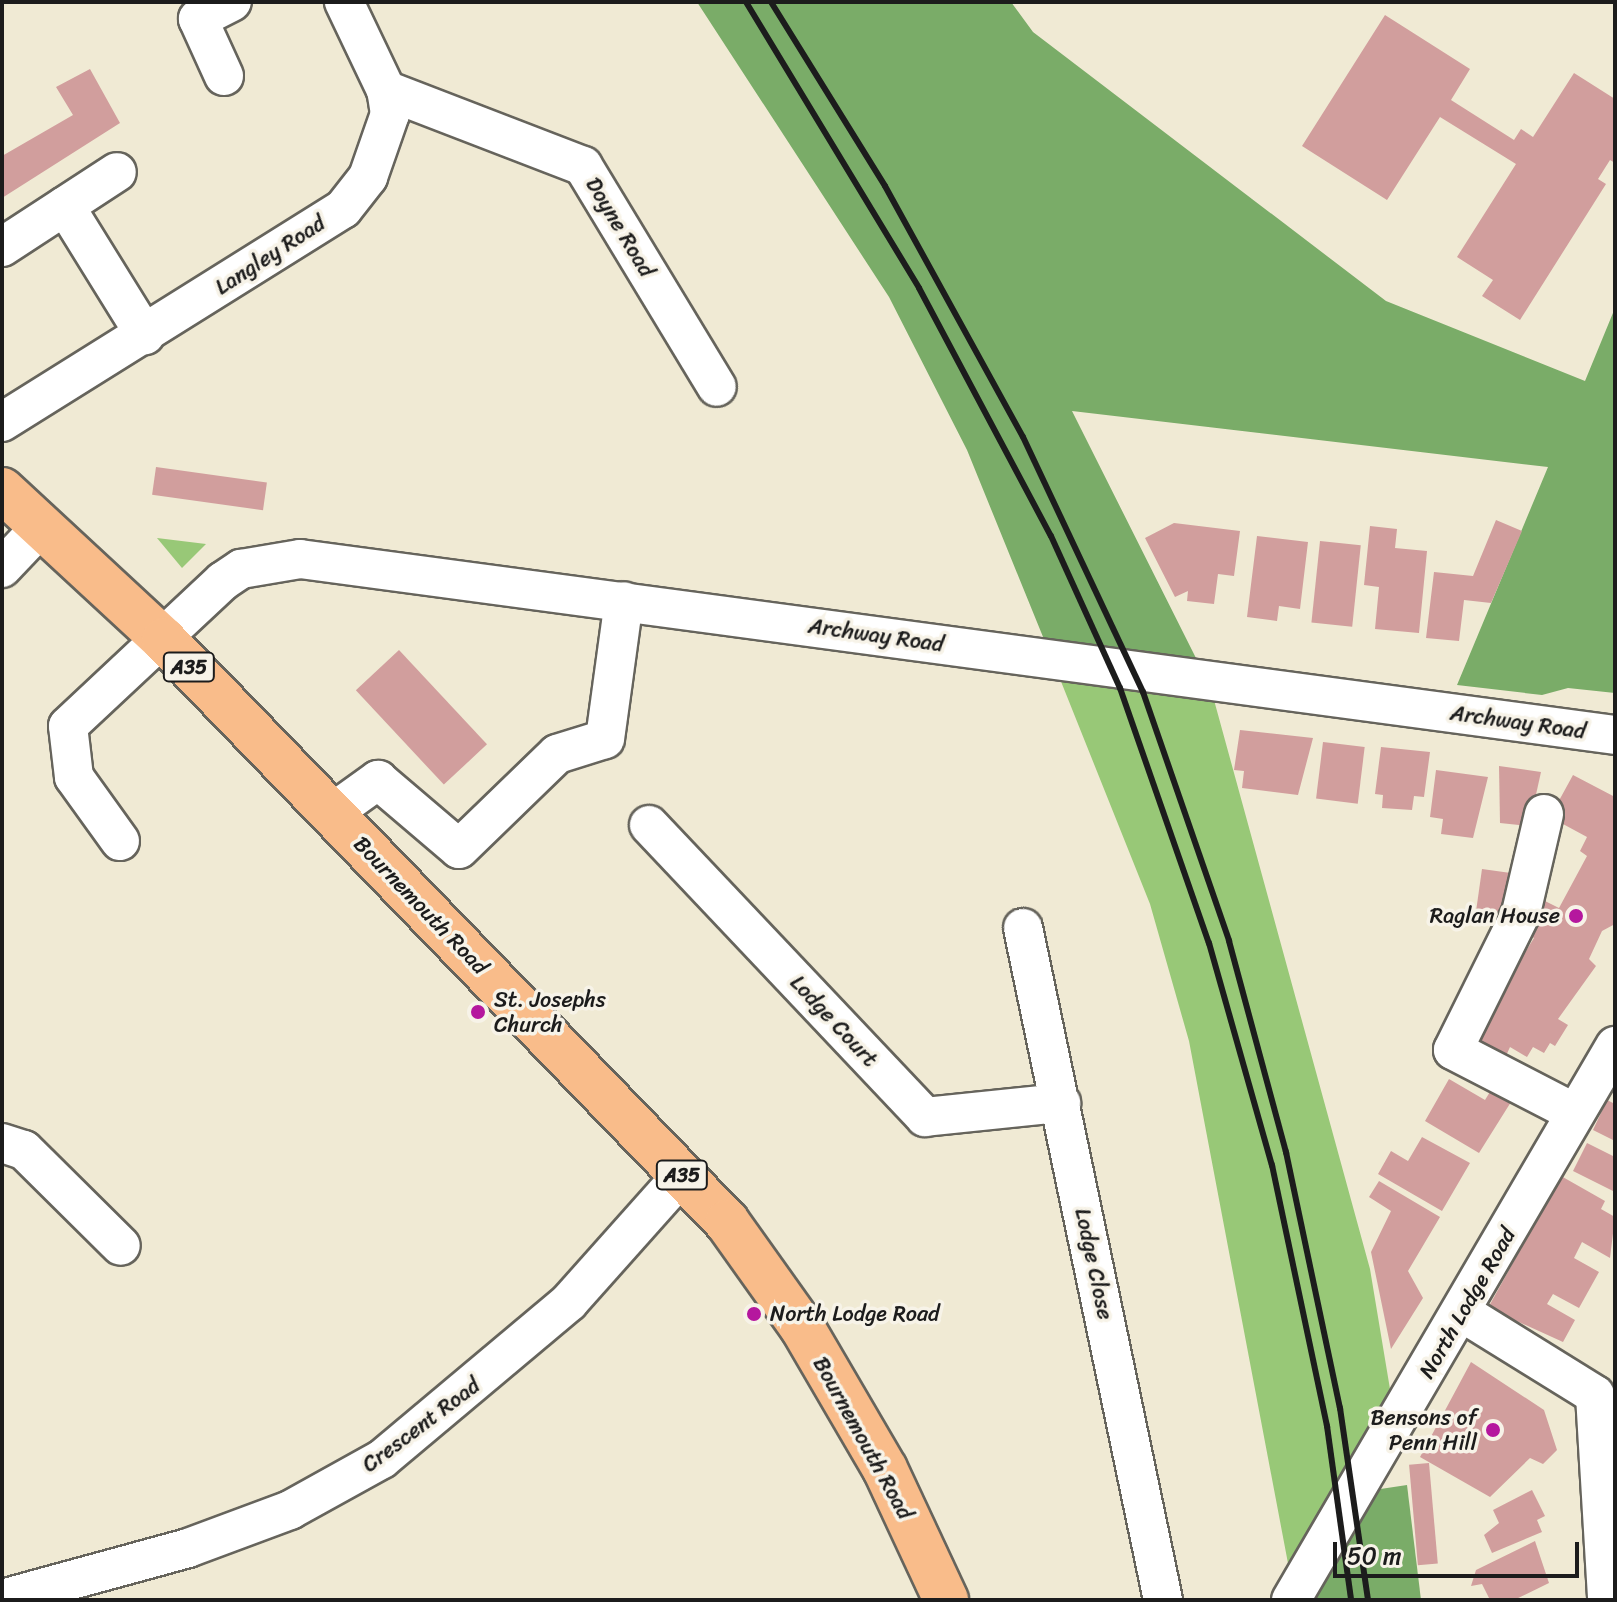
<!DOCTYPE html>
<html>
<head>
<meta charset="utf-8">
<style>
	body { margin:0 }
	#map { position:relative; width:1617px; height:1602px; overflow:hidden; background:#f0ead4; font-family:Sriracha,sans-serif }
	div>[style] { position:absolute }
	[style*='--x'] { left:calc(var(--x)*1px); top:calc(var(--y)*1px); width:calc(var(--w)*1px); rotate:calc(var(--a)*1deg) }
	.green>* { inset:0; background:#98c877 }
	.forest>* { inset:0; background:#7aac68 }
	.building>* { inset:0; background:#d19e9d; transform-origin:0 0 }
	.roads { filter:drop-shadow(2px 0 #66645c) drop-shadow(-2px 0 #66645c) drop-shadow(0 2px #66645c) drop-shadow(0 -2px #66645c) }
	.minor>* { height:38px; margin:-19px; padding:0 19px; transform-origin:19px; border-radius:19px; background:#fff }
	.highway>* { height:44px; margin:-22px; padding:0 22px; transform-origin:22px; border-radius:22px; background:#f9bc8a }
	.rail>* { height:6px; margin:-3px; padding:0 3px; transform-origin:3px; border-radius:3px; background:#1c1c1c }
	.dots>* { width:22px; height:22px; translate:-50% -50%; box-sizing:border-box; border:4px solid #f7f3e8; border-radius:50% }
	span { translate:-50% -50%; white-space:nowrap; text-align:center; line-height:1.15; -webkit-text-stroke:7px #f7f3e8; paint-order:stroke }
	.shield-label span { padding:2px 6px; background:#f7f3e8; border:2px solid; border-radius:6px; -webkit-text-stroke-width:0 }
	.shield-label { font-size:20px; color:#1c1c1c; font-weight:700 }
	.street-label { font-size:22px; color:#1c1c1c }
	.poi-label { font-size:22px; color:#1c1c1c }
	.right { translate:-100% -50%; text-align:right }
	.left { translate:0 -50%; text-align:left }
	.frame { position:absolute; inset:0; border:4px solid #1c1c1c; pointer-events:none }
	.scale { position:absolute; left:1333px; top:1542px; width:246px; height:36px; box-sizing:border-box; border:4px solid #1c1c1c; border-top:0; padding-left:10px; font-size:24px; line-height:28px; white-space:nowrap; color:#1c1c1c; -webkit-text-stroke:6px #f7f3e8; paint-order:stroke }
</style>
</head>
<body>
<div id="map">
	<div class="green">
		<i style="clip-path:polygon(157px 538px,206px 544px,182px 568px)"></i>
		<i style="clip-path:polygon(1052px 659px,1214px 700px,1370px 1269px,1396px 1425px,1294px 1595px,1189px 1041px,1150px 904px)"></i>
	</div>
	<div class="forest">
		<i style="clip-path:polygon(697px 2px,1011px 2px,1033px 32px,1386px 301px,1585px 381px,1615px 308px,1615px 693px,1568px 688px,1542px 695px,1457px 685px,1548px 467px,1072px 411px,1207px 680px,1052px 659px,967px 450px,889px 297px)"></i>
		<i style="clip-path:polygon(1407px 1485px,1421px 1600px,1295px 1600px,1354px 1493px)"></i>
	</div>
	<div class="building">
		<i style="clip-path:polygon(1385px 15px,1470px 69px,1451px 100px,1514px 140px,1521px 129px,1533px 137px,1574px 73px,1615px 99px,1615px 163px,1610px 160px,1598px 179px,1606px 184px,1520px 320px,1482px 296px,1493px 280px,1457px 257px,1516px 164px,1440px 117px,1387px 200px,1302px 146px)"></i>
		<i style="clip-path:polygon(90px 69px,120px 123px,2px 198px,2px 156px,73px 115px,56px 87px)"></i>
		<i style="left:156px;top:467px;width:112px;height:28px;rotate:8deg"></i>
		<i style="clip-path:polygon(1496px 520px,1522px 531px,1491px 603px,1464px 600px,1459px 641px,1426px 638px,1434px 572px,1473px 576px)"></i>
		<i style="clip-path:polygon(1174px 523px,1240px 531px,1234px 576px,1218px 574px,1214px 604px,1187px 601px,1188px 591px,1175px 597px,1145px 538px)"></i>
		<i style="clip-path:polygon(1370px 526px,1397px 529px,1395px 548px,1427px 551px,1419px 633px,1375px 629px,1379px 587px,1364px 585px)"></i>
		<i style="clip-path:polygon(1257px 536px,1308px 542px,1300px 609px,1279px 606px,1277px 621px,1247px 617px)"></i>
		<i style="left:1320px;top:541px;width:41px;height:82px;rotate:6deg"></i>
		<i style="left:399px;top:650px;width:129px;height:59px;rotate:47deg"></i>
		<i style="clip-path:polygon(1240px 730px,1313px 738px,1298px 795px,1242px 788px,1244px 771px,1234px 770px)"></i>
		<i style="left:1323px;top:742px;width:42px;height:57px;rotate:7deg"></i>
		<i style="clip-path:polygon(1381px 747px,1430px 752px,1424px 797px,1414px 796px,1412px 810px,1382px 808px,1383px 795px,1375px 794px)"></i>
		<i style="clip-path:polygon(1499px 766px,1541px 772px,1529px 826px,1500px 823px)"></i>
		<i style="clip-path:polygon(1436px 770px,1488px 777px,1473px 838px,1441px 834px,1443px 819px,1430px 817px)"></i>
		<i style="clip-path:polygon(1573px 775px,1615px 797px,1615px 924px,1602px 931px,1589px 959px,1596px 966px,1558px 1019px,1568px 1025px,1555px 1046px,1550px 1043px,1544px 1053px,1533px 1047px,1527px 1057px,1510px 1047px,1505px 1058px,1471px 1039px,1534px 938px,1527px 934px,1545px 901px,1559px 908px,1587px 856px,1580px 851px,1587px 837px,1550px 817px)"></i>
		<i style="left:1482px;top:869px;width:29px;height:41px;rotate:8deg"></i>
		<i style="clip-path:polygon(1449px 1079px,1485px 1100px,1496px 1082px,1516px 1094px,1479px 1153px,1425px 1121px)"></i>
		<i style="clip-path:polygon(1607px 1100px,1615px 1104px,1615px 1141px,1593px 1130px)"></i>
		<i style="clip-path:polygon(1422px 1137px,1470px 1163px,1442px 1211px,1378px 1174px,1391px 1151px,1408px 1161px)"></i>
		<i style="clip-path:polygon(1587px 1143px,1615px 1157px,1615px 1192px,1573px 1171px)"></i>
		<i style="clip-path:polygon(1561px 1176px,1605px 1201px,1601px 1209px,1615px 1217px,1610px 1258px,1582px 1242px,1574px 1258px,1599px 1272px,1579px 1308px,1553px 1294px,1547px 1304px,1575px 1320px,1563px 1342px,1488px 1308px)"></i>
		<i style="clip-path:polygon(1379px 1181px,1440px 1217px,1408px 1271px,1423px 1298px,1391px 1349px,1371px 1252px,1391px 1211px,1369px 1197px)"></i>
		<i style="clip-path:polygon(1471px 1362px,1544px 1410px,1557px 1450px,1543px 1464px,1530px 1458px,1490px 1497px,1420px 1457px)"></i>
		<i style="left:1429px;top:1463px;width:101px;height:20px;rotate:85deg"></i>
		<i style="clip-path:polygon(1532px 1490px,1545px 1516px,1537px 1520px,1542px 1532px,1492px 1553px,1484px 1535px,1499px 1523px,1493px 1510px)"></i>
		<i style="clip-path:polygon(1535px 1541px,1549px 1583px,1514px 1600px,1490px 1600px,1482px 1584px,1471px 1586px,1476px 1570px)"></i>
	</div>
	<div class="roads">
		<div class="minor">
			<i style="--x:224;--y:76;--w:63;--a:-114.5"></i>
			<i style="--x:198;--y:19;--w:38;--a:-27"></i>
			<i style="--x:386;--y:90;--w:211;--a:21.1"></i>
			<i style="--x:583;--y:166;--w:258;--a:58.8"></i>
			<i style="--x:65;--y:206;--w:152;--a:58.2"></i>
			<i style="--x:2;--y:247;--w:137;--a:-33.1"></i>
			<i style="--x:2;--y:422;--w:402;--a:-32"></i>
			<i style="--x:343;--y:209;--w:41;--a:-52"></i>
			<i style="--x:368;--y:177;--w:67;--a:-70.8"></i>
			<i style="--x:390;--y:114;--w:24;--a:-99"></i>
			<i style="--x:386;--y:90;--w:98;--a:-115.5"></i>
			<i style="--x:2;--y:568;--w:52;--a:-46.5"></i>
			<i style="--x:332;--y:813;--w:57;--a:-35.7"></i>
			<i style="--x:378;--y:780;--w:106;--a:40.4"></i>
			<i style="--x:459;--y:849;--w:136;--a:-44.1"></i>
			<i style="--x:557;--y:754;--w:50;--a:-17.4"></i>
			<i style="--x:605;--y:739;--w:139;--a:-82.2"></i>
			<i style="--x:1544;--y:814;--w:102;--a:103.1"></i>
			<i style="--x:1521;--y:913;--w:153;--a:116.4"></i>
			<i style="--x:1453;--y:1050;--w:137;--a:27.3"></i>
			<i style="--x:649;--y:825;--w:402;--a:46.6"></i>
			<i style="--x:925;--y:1117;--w:137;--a:-5.9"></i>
			<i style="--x:120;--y:841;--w:79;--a:-125.7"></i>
			<i style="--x:74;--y:777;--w:51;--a:-96.7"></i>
			<i style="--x:68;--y:726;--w:212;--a:-43.1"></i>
			<i style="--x:223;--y:581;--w:22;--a:-34"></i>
			<i style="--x:241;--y:569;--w:60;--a:-9.6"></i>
			<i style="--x:300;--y:559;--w:1327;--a:7.62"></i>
			<i style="--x:1023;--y:928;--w:686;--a:78.23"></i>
			<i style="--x:2;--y:1143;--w:23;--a:18"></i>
			<i style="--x:24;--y:1150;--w:136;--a:44.7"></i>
			<i style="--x:1463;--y:1313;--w:155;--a:31.8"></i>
			<i style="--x:1595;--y:1395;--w:205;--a:86.6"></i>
			<i style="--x:2;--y:1599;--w:193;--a:-15.3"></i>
			<i style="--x:188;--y:1548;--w:109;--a:-20.4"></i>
			<i style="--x:290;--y:1510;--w:105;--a:-29"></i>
			<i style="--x:382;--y:1459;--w:244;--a:-40"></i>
			<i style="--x:569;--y:1302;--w:170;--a:-48.3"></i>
			<i style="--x:1291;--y:1600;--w:642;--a:-59.68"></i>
		</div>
		<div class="highway">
			<i style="--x:2;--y:490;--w:221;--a:42.8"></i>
			<i style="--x:164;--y:640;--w:810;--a:45.95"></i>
			<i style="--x:727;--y:1222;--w:129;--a:54.5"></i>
			<i style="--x:802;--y:1327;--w:164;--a:59.7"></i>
			<i style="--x:885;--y:1469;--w:145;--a:65"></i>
		</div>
	</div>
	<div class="rail">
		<i style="--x:746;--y:2;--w:334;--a:58.8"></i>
		<i style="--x:919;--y:288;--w:281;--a:62"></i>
		<i style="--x:1051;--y:536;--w:167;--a:65.6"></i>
		<i style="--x:1120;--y:688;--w:270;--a:70.8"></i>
		<i style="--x:1209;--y:943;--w:231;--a:74.2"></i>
		<i style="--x:1272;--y:1165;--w:267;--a:78.1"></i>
		<i style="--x:1327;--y:1426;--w:176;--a:82.1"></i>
		<i style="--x:771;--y:2;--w:216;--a:58.2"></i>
		<i style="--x:885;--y:186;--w:286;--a:61.2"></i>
		<i style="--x:1023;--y:437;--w:282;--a:64.8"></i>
		<i style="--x:1143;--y:692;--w:263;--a:70.9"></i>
		<i style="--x:1229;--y:941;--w:219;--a:74.9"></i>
		<i style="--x:1286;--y:1152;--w:262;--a:78.1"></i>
		<i style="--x:1340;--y:1408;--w:194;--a:81.7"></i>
	</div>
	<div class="dots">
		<i style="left:1576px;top:916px;background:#b5179e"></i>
		<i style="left:478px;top:1012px;background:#b5179e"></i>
		<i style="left:754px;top:1314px;background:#b5179e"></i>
		<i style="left:1493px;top:1430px;background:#b5179e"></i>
	</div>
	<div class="shield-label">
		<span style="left:189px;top:667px">A35</span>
		<span style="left:682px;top:1175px">A35</span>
	</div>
	<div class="street-label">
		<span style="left:620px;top:227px;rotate:59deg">Doyne Road</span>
		<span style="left:270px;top:255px;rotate:-33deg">Langley Road</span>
		<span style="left:876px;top:635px;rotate:8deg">Archway Road</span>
		<span style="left:1518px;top:722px;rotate:8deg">Archway Road</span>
		<span style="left:421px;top:905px;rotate:46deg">Bournemouth Road</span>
		<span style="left:834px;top:1021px;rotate:47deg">Lodge Court</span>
		<span style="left:1094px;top:1264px;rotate:78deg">Lodge Close</span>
		<span style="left:1467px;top:1303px;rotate:-60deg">North Lodge Road</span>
		<span style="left:421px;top:1425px;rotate:-37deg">Crescent Road</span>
		<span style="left:863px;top:1438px;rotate:61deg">Bournemouth Road</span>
	</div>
	<div class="poi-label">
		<span class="right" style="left:1560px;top:916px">Raglan House</span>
		<span class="left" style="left:494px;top:1012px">St. Josephs<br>Church</span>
		<span class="left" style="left:770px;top:1314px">North Lodge Road</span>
		<span class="right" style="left:1477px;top:1430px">Bensons of<br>Penn Hill</span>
	</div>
	<div class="frame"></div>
	<div class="scale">50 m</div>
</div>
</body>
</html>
